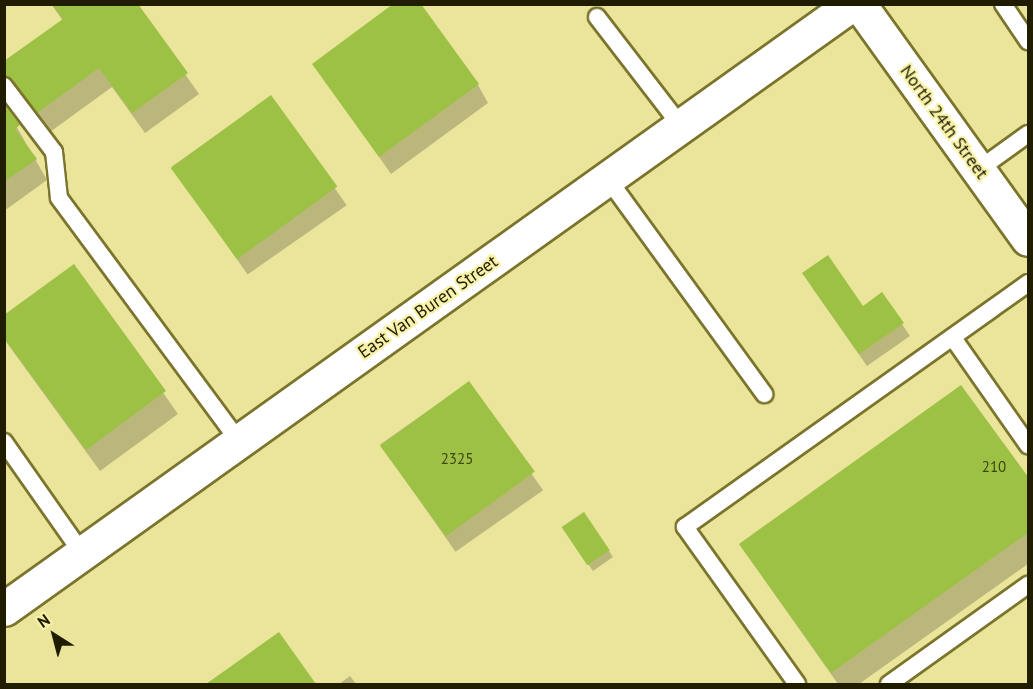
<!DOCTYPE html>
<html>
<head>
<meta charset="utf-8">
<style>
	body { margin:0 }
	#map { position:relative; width:1033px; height:689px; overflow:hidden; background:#eae59b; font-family:"PT Sans",sans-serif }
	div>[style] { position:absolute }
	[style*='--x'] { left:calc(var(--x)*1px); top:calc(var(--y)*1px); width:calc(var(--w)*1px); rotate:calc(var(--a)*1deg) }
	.shadow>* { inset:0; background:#0003; transform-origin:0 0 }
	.building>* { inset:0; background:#9cc144; transform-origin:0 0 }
	.roads { filter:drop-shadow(2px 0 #7b742c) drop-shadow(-2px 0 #7b742c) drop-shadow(0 2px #7b742c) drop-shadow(0 -2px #7b742c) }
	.lane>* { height:16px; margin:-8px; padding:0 8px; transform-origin:8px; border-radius:8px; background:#fff }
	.secondary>* { height:33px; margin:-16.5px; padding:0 16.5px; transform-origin:16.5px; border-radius:16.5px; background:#fff }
	.primary>* { height:33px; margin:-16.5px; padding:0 16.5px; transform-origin:16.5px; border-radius:16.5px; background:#fff }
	span { translate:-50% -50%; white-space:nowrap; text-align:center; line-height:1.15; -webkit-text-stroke:4.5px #f8f2a8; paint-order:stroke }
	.number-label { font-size:15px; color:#3e4511 }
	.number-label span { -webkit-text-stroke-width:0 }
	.street-label { font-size:18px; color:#1f1c00 }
	.frame { position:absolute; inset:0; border:6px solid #1f1c00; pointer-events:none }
	.north { position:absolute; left:24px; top:605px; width:60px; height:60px; -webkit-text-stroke:4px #f8f2a8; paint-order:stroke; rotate:324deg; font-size:16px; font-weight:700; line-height:24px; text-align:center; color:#1f1c00 }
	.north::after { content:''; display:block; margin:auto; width:21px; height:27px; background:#1f1c00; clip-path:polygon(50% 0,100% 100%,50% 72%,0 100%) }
</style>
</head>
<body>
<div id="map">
	<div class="shadow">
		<i style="clip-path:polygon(51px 4px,136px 4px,199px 94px,145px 133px,112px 87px,50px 132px,25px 99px,9px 97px,7px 110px,47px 180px,4px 211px,4px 62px,63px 21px)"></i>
		<i style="clip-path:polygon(314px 64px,478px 85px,488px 103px,391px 174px)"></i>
		<i style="left:271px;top:97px;width:132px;height:121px;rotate:55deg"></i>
		<i style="clip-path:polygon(74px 266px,178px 414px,100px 471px,4px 339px,4px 317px)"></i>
		<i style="clip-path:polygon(811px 286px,902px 324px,910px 336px,867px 366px)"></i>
		<i style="left:468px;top:383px;width:131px;height:107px;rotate:55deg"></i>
		<i style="clip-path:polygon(1028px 481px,1028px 564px,859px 684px,838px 684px,740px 545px)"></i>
		<i style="clip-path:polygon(567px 534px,609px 551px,613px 557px,593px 571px)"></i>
		<i style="clip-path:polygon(278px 635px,314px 684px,209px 684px)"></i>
		<i style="clip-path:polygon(350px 676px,356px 684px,339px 684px)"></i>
	</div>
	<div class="building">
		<i style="clip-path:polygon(52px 4px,138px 4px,188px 73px,132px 113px,99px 68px,37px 113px,12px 80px,4px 76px,4px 61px,63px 19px)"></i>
		<i style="clip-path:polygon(393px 4px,421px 4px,479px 84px,379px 157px,312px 64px)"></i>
		<i style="left:271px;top:95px;width:113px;height:124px;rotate:54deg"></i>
		<i style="clip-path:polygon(4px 104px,20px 125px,15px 129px,37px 159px,4px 182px)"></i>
		<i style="clip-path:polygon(828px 255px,863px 306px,882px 292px,904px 323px,859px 354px,802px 273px)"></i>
		<i style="clip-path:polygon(74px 264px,166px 391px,86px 450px,4px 338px,4px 315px)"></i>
		<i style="left:469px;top:381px;width:112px;height:110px;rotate:54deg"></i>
		<i style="clip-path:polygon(961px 385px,1029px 478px,1029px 532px,831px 673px,739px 544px)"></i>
		<i style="left:584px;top:512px;width:46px;height:27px;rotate:56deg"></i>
		<i style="clip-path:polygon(279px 632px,316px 684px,206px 684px)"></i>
	</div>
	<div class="roads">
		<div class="lane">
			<i style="--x:1003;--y:4;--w:45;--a:56"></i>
			<i style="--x:597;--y:17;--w:138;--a:52.4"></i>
			<i style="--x:4;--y:86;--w:83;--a:52.9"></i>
			<i style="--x:54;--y:152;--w:46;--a:83.8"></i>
			<i style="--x:59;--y:198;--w:302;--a:53.5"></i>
			<i style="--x:978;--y:170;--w:62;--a:-35.8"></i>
			<i style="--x:608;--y:179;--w:266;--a:54"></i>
			<i style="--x:953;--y:338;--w:131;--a:55"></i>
			<i style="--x:4;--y:442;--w:136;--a:54.9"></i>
			<i style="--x:797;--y:684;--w:193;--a:-125.5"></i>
			<i style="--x:685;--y:527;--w:421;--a:-35.4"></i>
			<i style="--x:889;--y:684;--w:171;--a:-35.5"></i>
		</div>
		<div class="secondary">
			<i style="--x:859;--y:4;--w:289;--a:54.3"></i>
		</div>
		<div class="primary">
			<i style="--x:4;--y:609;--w:1042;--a:-35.51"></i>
		</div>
	</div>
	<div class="number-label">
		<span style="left:457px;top:459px">2325</span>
		<span style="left:994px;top:467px">210</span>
	</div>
	<div class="street-label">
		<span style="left:944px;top:122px;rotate:54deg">North 24th Street</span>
		<span style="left:428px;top:307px;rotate:-35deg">East Van Buren Street</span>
	</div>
	<div class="frame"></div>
	<div class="north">N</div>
</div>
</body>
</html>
